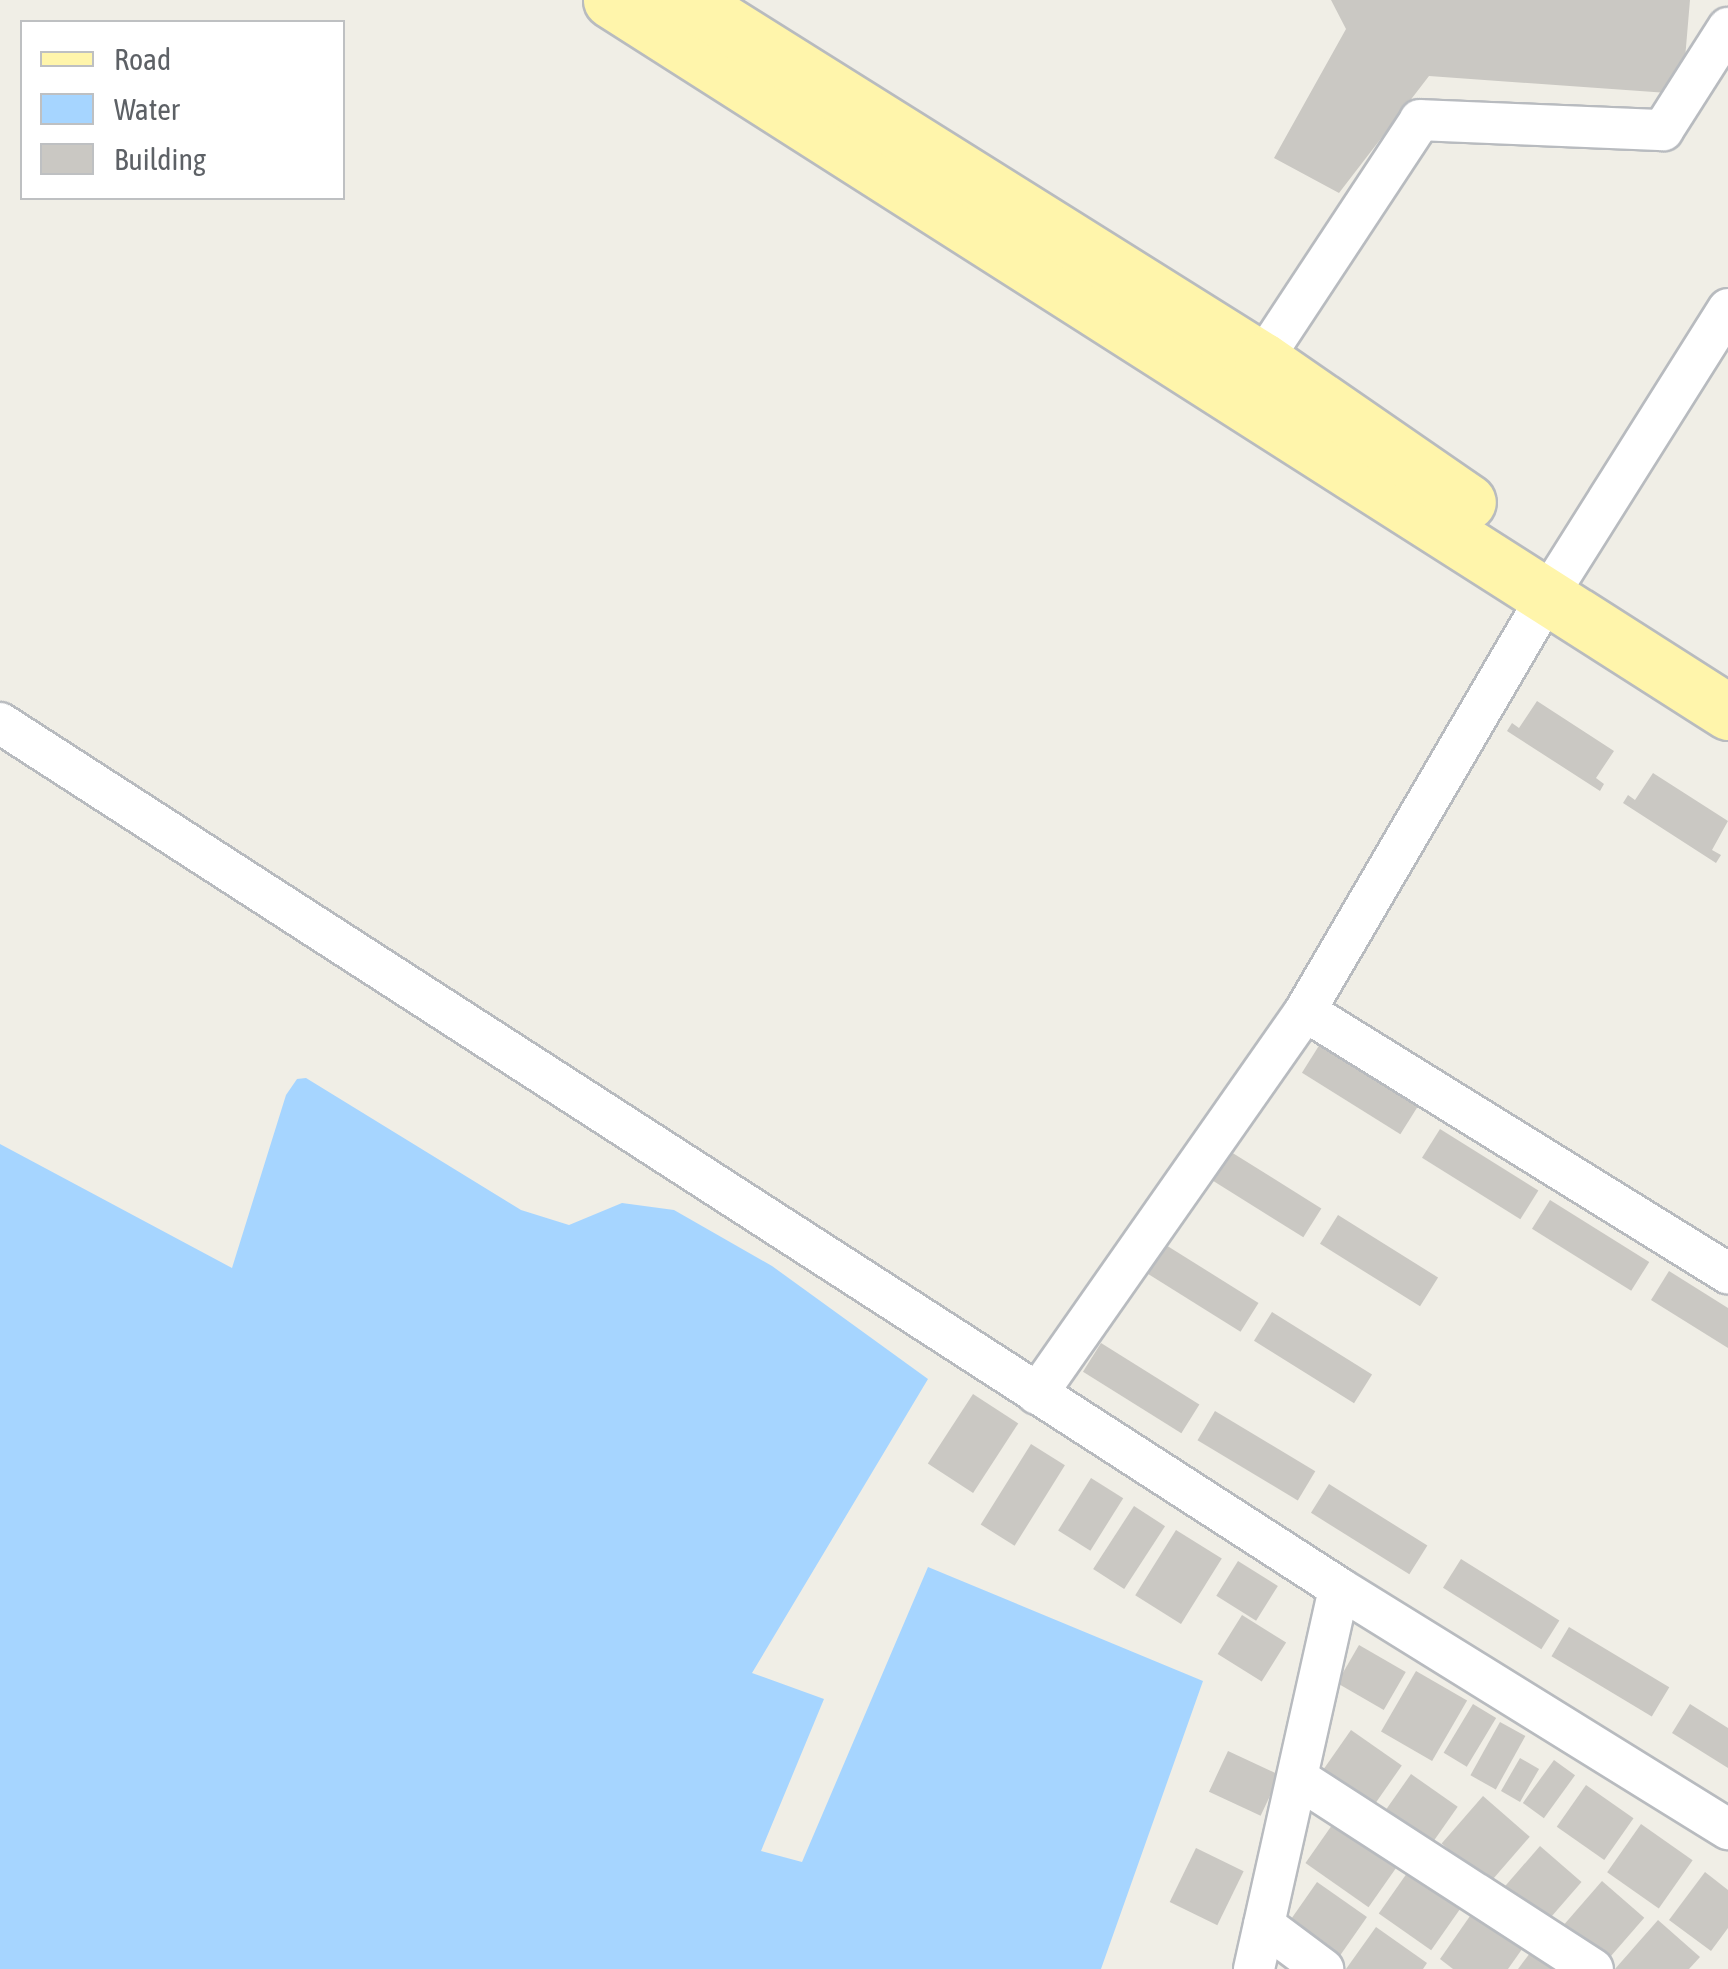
<!DOCTYPE html>
<html>
<head>
<meta charset="utf-8">
<style>
	body { margin:0 }
	#map { position:relative; width:1728px; height:1969px; overflow:hidden; background:#f0eee6; font-family:"Asap Condensed",sans-serif }
	div>[style] { position:absolute }
	[style*='--x'] { left:calc(var(--x)*1px); top:calc(var(--y)*1px); width:calc(var(--w)*1px); rotate:calc(var(--a)*1deg) }
	.water>* { inset:0; background:#a6d5ff }
	.building>* { inset:0; background:#cac8c3; transform-origin:0 0 }
	.roads { filter:drop-shadow(2px 0 #b8bbbf) drop-shadow(-2px 0 #b8bbbf) drop-shadow(0 2px #b8bbbf) drop-shadow(0 -2px #b8bbbf) }
	.street>* { height:40px; margin:-20px; padding:0 20px; transform-origin:20px; border-radius:20px; background:#fff }
	.primary>* { height:55px; margin:-27.5px; padding:0 27.5px; transform-origin:27.5px; border-radius:27.5px; background:#fff5ab }
	span { translate:-50% -50%; white-space:nowrap; text-align:center; line-height:1.15; -webkit-text-stroke:8px #fff; paint-order:stroke }
	.legend { position:absolute; left:20px; top:20px; width:325px; height:180px; box-sizing:border-box; background:#fff; border:2px solid #bec0c2; margin:0; padding:12px 18px; list-style:none; font-size:30px; color:#5d6166 }
	.legend li { display:flex; align-items:center; gap:20px; height:50px }
	.legend b { width:50px; border:2px solid #bec0c2 }
</style>
</head>
<body>
<div id="map">
	<div class="water">
		<i style="clip-path:polygon(306px 1078px,521px 1210px,569px 1225px,622px 1203px,674px 1210px,772px 1266px,928px 1379px,752px 1673px,824px 1699px,761px 1851px,802px 1862px,928px 1567px,1203px 1681px,1101px 1969px,0 1969px,0 1144px,232px 1268px,286px 1095px,297px 1079px)"></i>
	</div>
	<div class="building">
		<i style="clip-path:polygon(1331px 0,1690px 0,1682px 94px,1429px 76px,1339px 193px,1274px 158px,1346px 29px)"></i>
		<i style="clip-path:polygon(1537px 701px,1614px 751px,1596px 778px,1604px 784px,1600px 791px,1507px 731px,1512px 723px,1519px 728px)"></i>
		<i style="clip-path:polygon(1653px 773px,1728px 821px,1712px 850px,1721px 855px,1716px 863px,1623px 803px,1628px 795px,1635px 800px)"></i>
		<i style="left:1320px;top:1044px;width:116px;height:34px;rotate:32deg"></i>
		<i style="left:1440px;top:1129px;width:116px;height:34px;rotate:32deg"></i>
		<i style="left:1223px;top:1147px;width:116px;height:34px;rotate:32deg"></i>
		<i style="left:1550px;top:1200px;width:117px;height:34px;rotate:32deg"></i>
		<i style="left:1338px;top:1215px;width:118px;height:34px;rotate:32deg"></i>
		<i style="left:1161px;top:1242px;width:115px;height:34px;rotate:32deg"></i>
		<i style="clip-path:polygon(1669px 1271px,1728px 1308px,1728px 1348px,1651px 1300px)"></i>
		<i style="left:1272px;top:1312px;width:118px;height:34px;rotate:32deg"></i>
		<i style="left:1101px;top:1343px;width:116px;height:34px;rotate:32deg"></i>
		<i style="left:973px;top:1394px;width:54px;height:83px;rotate:33deg"></i>
		<i style="left:1215px;top:1411px;width:117px;height:34px;rotate:31deg"></i>
		<i style="left:1031px;top:1444px;width:40px;height:95px;rotate:32deg"></i>
		<i style="left:1091px;top:1478px;width:38px;height:62px;rotate:32deg"></i>
		<i style="left:1329px;top:1484px;width:116px;height:34px;rotate:32deg"></i>
		<i style="left:1134px;top:1506px;width:37px;height:75px;rotate:33deg"></i>
		<i style="left:1176px;top:1530px;width:54px;height:77px;rotate:32deg"></i>
		<i style="left:1461px;top:1559px;width:116px;height:34px;rotate:32deg"></i>
		<i style="left:1238px;top:1561px;width:47px;height:41px;rotate:32deg"></i>
		<i style="left:1242px;top:1615px;width:52px;height:46px;rotate:32deg"></i>
		<i style="left:1569px;top:1627px;width:117px;height:34px;rotate:31deg"></i>
		<i style="left:1359px;top:1645px;width:54px;height:44px;rotate:30deg"></i>
		<i style="left:1416px;top:1671px;width:59px;height:70px;rotate:30deg"></i>
		<i style="left:1473px;top:1704px;width:27px;height:57px;rotate:31deg"></i>
		<i style="clip-path:polygon(1690px 1704px,1728px 1728px,1728px 1768px,1672px 1733px)"></i>
		<i style="left:1500px;top:1722px;width:29px;height:61px;rotate:29deg"></i>
		<i style="left:1351px;top:1730px;width:62px;height:49px;rotate:35deg"></i>
		<i style="left:1228px;top:1751px;width:57px;height:45px;rotate:25deg"></i>
		<i style="left:1520px;top:1758px;width:22px;height:38px;rotate:30deg"></i>
		<i style="left:1554px;top:1760px;width:26px;height:53px;rotate:36deg"></i>
		<i style="left:1411px;top:1774px;width:57px;height:48px;rotate:35deg"></i>
		<i style="left:1586px;top:1785px;width:58px;height:51px;rotate:35deg"></i>
		<i style="left:1483px;top:1796px;width:62px;height:63px;rotate:41deg"></i>
		<i style="left:1337px;top:1818px;width:77px;height:55px;rotate:35deg"></i>
		<i style="left:1641px;top:1824px;width:63px;height:59px;rotate:35deg"></i>
		<i style="left:1540px;top:1846px;width:55px;height:55px;rotate:41deg"></i>
		<i style="left:1196px;top:1848px;width:53px;height:60px;rotate:26deg"></i>
		<i style="left:1412px;top:1866px;width:64px;height:58px;rotate:35deg"></i>
		<i style="clip-path:polygon(1705px 1872px,1728px 1890px,1728px 1928px,1711px 1951px,1669px 1920px)"></i>
		<i style="left:1602px;top:1881px;width:56px;height:62px;rotate:41deg"></i>
		<i style="left:1317px;top:1882px;width:61px;height:60px;rotate:35deg"></i>
		<i style="clip-path:polygon(1477px 1906px,1527px 1942px,1508px 1969px,1453px 1969px,1440px 1959px)"></i>
		<i style="clip-path:polygon(1658px 1920px,1700px 1957px,1689px 1969px,1615px 1969px)"></i>
		<i style="clip-path:polygon(1376px 1927px,1427px 1963px,1423px 1969px,1346px 1969px)"></i>
		<i style="clip-path:polygon(1536px 1945px,1570px 1969px,1518px 1969px)"></i>
	</div>
	<div class="roads">
		<div class="street">
			<i style="--x:1262;--y:360;--w:287;--a:-56.6"></i>
			<i style="--x:1420;--y:120;--w:243;--a:2.4"></i>
			<i style="--x:1663;--y:130;--w:121;--a:-57.5"></i>
			<i style="--x:0;--y:723;--w:1594;--a:32.86"></i>
			<i style="--x:1339;--y:1588;--w:458;--a:31.8"></i>
			<i style="--x:1305;--y:1011;--w:482;--a:-59.7"></i>
			<i style="--x:1548;--y:595;--w:338;--a:-57.8"></i>
			<i style="--x:1037;--y:1394;--w:467;--a:-55"></i>
			<i style="--x:1305;--y:1011;--w:498;--a:31.8"></i>
			<i style="--x:1299;--y:1779;--w:350;--a:32.9"></i>
			<i style="--x:1264;--y:1925;--w:74;--a:36.7"></i>
			<i style="--x:1254;--y:1969;--w:390;--a:-77.4"></i>
		</div>
		<div class="primary">
			<i style="--x:611;--y:0;--w:1325;--a:32.51"></i>
			<i style="--x:688;--y:0;--w:678;--a:32.1"></i>
			<i style="--x:1262;--y:360;--w:250;--a:34.6"></i>
		</div>
	</div>
	<ul class="legend">
	<li><b style="height:12px;background:#fff5ab"></b>Road</li>
	<li><b style="height:28px;background:#a6d5ff"></b>Water</li>
	<li><b style="height:28px;background:#cac8c3"></b>Building</li>
	</ul>
</div>
</body>
</html>
